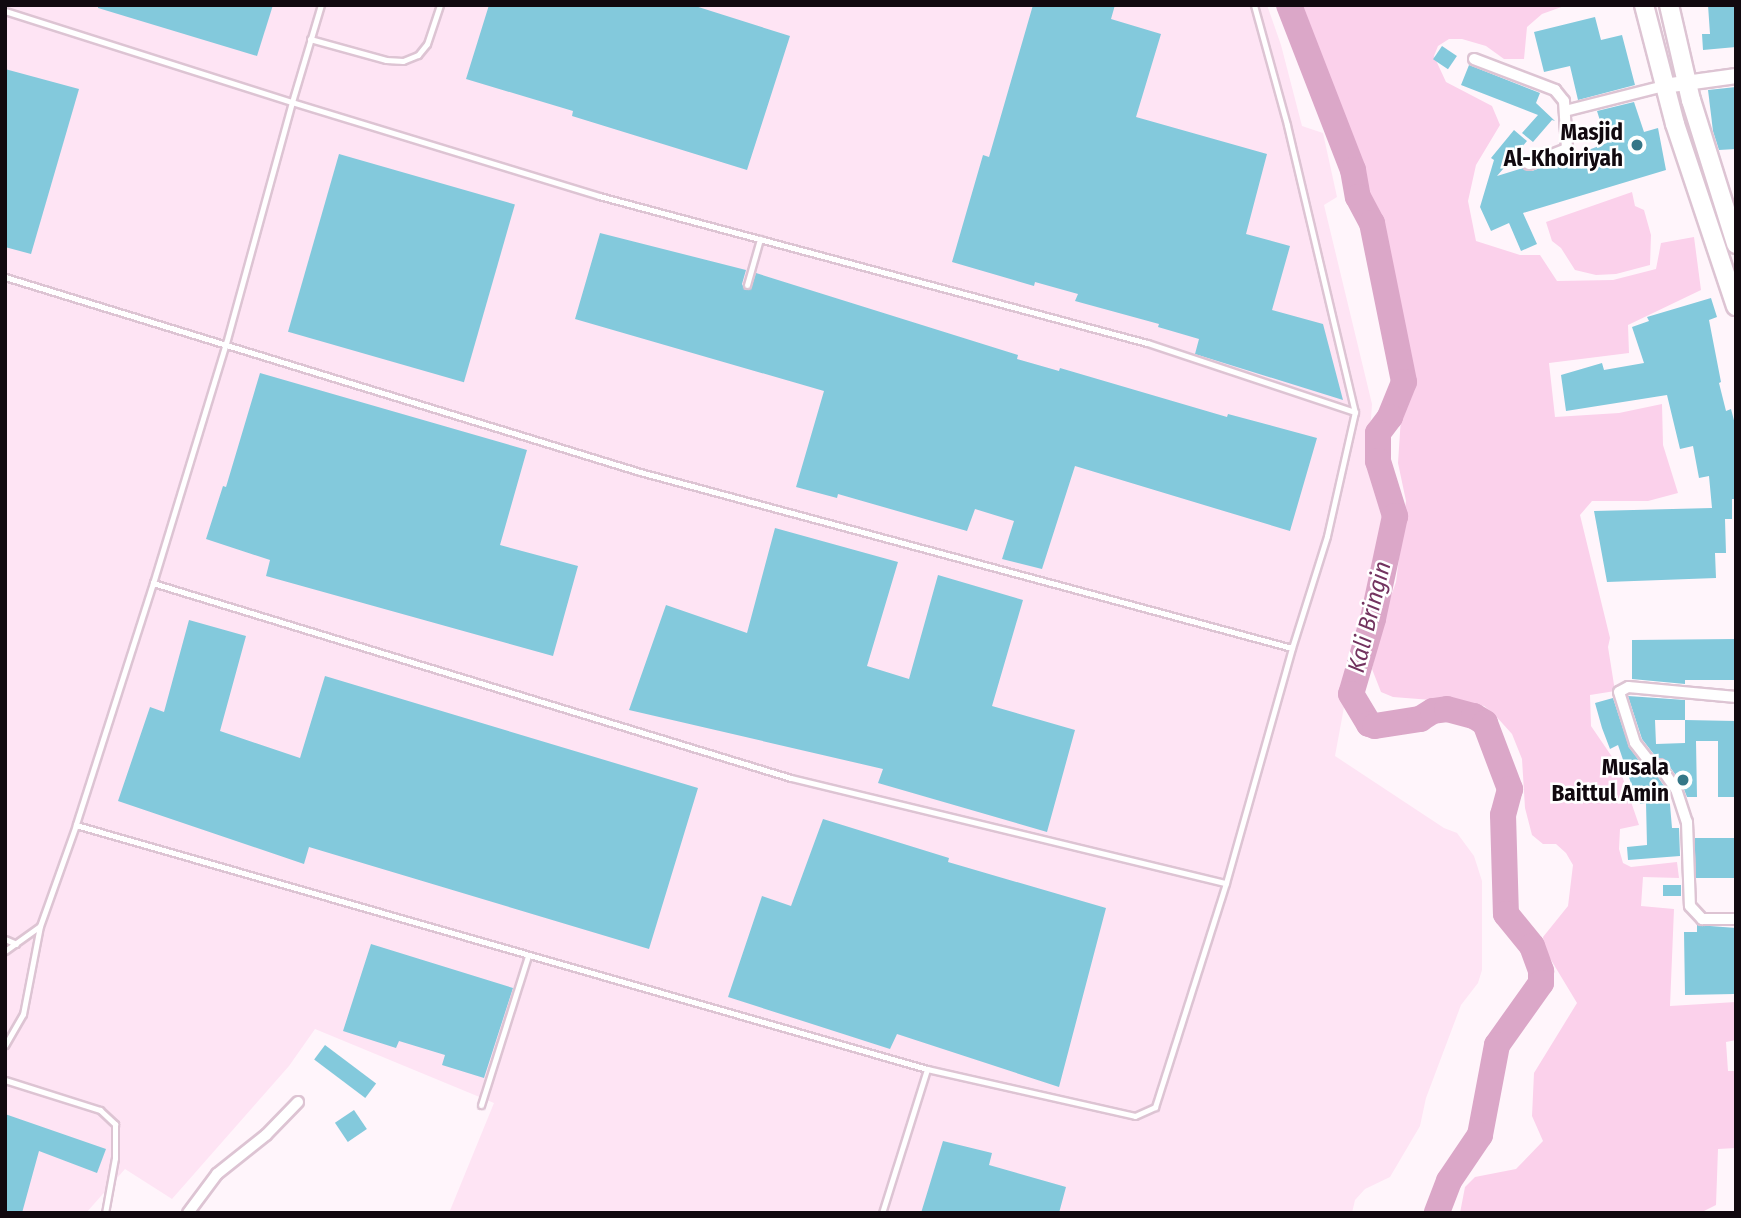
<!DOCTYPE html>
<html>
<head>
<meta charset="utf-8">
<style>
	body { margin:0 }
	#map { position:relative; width:1741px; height:1218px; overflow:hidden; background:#fff5fb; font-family:"Fira Sans Condensed",sans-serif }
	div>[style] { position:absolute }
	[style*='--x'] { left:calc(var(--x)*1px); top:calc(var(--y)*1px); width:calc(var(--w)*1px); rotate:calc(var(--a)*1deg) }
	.built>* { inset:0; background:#fee4f4 }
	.green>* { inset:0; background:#fbd1eb }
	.river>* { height:26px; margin:-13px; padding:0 13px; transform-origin:13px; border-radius:13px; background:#dba7c8 }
	.building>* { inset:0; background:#83c9dc; transform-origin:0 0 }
	.roads { filter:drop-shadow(2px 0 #ddc4d3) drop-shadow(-2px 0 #ddc4d3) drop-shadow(0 2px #ddc4d3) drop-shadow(0 -2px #ddc4d3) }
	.service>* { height:5px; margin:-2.5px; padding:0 2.5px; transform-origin:2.5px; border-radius:2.5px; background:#fff }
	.minor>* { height:10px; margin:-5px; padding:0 5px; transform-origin:5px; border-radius:5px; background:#fff }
	.tertiary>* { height:14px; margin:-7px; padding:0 7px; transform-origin:7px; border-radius:7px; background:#fff }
	.primary>* { height:18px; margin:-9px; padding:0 9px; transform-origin:9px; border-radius:9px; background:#fff }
	.dots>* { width:19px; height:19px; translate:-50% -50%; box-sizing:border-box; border:4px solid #fff; border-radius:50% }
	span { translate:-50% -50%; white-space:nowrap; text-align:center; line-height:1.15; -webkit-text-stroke:5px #fff; paint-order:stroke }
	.poi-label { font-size:23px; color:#11090f; font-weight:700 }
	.right { translate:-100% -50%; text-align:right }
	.water-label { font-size:24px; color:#72335f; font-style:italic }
	.frame { position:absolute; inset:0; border:7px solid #11090f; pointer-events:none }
</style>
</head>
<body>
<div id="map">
	<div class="built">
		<i style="clip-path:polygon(5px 5px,1267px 5px,1281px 45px,1302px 126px,1323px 133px,1337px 197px,1324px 205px,1372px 404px,1369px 448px,1376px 484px,1389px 524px,1375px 591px,1349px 680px,1335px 756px,1444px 828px,1457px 833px,1474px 856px,1482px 881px,1482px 970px,1478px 983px,1461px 1005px,1426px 1098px,1420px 1126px,1390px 1177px,1365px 1189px,1355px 1200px,1352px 1213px,449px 1213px,494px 1103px,315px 1029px,289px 1066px,172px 1199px,125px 1169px,86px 1213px,5px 1213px)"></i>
	</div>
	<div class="green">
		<i style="clip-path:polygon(1297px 5px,1567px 5px,1542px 14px,1527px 27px,1524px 59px,1504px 59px,1486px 46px,1462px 39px,1449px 39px,1438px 46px,1434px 56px,1446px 82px,1492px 106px,1500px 125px,1476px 165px,1468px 201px,1476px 241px,1520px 255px,1540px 255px,1557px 281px,1613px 280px,1656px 269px,1661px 243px,1694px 237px,1701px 290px,1628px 325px,1629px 353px,1549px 363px,1555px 417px,1619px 413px,1662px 404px,1663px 445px,1678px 493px,1648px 501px,1592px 501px,1580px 515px,1610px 638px,1608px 647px,1615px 691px,1590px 695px,1591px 726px,1619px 767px,1639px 825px,1620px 829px,1619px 849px,1623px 863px,1631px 867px,1677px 862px,1679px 878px,1643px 877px,1641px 906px,1674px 909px,1670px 1006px,1736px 1002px,1736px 1040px,1726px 1042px,1728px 1071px,1736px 1071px,1736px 1148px,1718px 1149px,1716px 1205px,1700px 1213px,1460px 1213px,1465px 1187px,1475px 1177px,1516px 1169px,1543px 1141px,1532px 1116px,1534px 1073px,1577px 1003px,1545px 950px,1543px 937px,1568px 906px,1573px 865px,1566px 853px,1556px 844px,1543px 844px,1532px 835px,1525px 808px,1522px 759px,1512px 734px,1494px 714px,1484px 706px,1470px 703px,1393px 697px,1381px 692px,1372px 669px,1385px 613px,1396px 582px,1406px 501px,1398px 463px,1401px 417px,1412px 392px,1415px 373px,1390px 285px,1375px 209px,1342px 109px)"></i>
		<i style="clip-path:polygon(1632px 192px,1635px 206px,1644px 210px,1651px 235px,1650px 265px,1616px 274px,1596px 275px,1575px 270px,1561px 248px,1552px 241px,1546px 222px)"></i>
	</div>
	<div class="river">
		<i style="--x:1289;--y:5;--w:177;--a:68.8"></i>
		<i style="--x:1353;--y:170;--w:27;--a:80"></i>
		<i style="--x:1358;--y:197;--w:30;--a:62"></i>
		<i style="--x:1372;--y:223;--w:162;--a:78.6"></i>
		<i style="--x:1404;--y:382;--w:38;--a:112"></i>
		<i style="--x:1390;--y:417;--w:20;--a:127"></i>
		<i style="--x:1378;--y:433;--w:28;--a:90"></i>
		<i style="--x:1378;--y:461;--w:58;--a:72.8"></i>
		<i style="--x:1395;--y:516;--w:105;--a:102.1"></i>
		<i style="--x:1373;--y:619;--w:78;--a:106.3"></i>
		<i style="--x:1351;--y:694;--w:35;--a:59"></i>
		<i style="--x:1369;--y:724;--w:6;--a:18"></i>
		<i style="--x:1375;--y:726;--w:46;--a:-8.8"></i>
		<i style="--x:1420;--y:719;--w:15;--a:-32"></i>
		<i style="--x:1433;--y:711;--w:14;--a:-8"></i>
		<i style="--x:1447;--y:709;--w:28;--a:15"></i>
		<i style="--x:1474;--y:716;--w:13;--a:32"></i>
		<i style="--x:1485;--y:723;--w:71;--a:69.3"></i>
		<i style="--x:1510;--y:789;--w:27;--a:105"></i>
		<i style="--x:1503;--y:815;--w:99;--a:88.3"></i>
		<i style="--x:1506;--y:914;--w:41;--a:50.9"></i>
		<i style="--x:1532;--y:946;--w:27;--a:70"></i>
		<i style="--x:1541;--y:971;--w:12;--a:90"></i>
		<i style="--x:1541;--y:983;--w:76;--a:125.4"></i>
		<i style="--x:1497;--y:1045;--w:92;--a:100.7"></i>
		<i style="--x:1480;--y:1135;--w:55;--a:124"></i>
		<i style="--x:1449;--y:1181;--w:34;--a:111"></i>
	</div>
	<div class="building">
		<i style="clip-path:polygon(98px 5px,273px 5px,257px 56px,98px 8px)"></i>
		<i style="clip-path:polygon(489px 5px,692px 5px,790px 36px,747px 170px,572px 116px,573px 111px,466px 79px)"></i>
		<i style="clip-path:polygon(1033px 5px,1115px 5px,1111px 19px,1161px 34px,1136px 117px,1267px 154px,1246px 234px,1290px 246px,1272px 310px,1323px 324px,1343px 400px,1195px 354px,1199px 339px,1158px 327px,1159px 324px,1075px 301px,1078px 294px,1035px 282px,1034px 286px,952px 262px,983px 155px,989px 157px)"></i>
		<i style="clip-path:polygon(1708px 5px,1736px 5px,1736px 47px,1703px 50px,1702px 34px,1710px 34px)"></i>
		<i style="clip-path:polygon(1595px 17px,1601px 40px,1622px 35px,1635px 85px,1578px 100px,1570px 66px,1544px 72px,1534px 32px)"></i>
		<i style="left:1442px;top:46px;width:18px;height:16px;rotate:34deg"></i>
		<i style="clip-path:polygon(1469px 65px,1540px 93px,1536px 103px,1555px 121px,1552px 120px,1533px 142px,1522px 133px,1538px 115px,1461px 85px)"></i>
		<i style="clip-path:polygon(5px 69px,79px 89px,31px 254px,5px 247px)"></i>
		<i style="clip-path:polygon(1736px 87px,1736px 149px,1719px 150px,1713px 131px,1708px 90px)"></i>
		<i style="clip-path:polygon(1634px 102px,1644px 132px,1658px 128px,1666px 170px,1523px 213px,1537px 244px,1521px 251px,1509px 223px,1491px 231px,1480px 207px,1494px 160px,1491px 158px,1514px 130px,1527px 141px,1497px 176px,1523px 168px,1532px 171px,1607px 143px,1597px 111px)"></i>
		<i style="left:339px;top:154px;width:183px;height:185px;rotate:16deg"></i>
		<i style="clip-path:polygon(600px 233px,746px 270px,742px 284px,745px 290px,751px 288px,756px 273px,1018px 355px,1017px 359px,1059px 371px,1060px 368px,1227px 417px,1228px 414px,1317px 438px,1290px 531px,1075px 466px,1042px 569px,1002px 559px,1014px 521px,975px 509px,967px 531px,838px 494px,837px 498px,796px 487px,824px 391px,575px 319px)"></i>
		<i style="clip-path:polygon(1711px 298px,1717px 317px,1709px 320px,1721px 382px,1719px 383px,1726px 411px,1731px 409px,1736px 428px,1736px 499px,1732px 499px,1732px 519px,1725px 519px,1726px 553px,1715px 553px,1716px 578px,1607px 582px,1594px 511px,1712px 508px,1709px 476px,1699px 478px,1693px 446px,1680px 449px,1667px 395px,1566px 411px,1561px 375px,1602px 363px,1604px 370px,1644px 363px,1632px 327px,1649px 321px,1647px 317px)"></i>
		<i style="clip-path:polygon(260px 373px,527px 450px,500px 545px,578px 566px,553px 656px,266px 576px,270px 560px,206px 539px,223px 486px,226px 487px)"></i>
		<i style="clip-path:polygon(775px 528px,898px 562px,867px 666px,909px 679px,938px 575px,1023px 600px,992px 706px,1075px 730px,1047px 832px,878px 783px,883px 769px,629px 710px,666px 605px,747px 633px)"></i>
		<i style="clip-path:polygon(189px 620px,246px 636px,220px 731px,300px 758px,325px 676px,698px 788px,649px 949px,309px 847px,304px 864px,118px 801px,150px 707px,164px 712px)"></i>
		<i style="clip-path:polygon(1736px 639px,1736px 680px,1685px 680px,1685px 684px,1632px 679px,1632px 640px)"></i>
		<i style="clip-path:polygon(1628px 696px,1685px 700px,1685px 720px,1655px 720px,1656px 744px,1685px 743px,1685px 720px,1736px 721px,1736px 797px,1718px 797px,1718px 741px,1696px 741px,1697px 797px,1687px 797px,1682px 784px,1665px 760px,1656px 757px,1642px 739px)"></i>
		<i style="clip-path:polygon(1613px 698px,1629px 747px,1646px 770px,1655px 773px,1669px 793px,1672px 828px,1679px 828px,1680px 856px,1628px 860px,1627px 847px,1647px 845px,1646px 803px,1640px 804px,1636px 788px,1633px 789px,1618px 745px,1610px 749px,1602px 728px,1595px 703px)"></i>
		<i style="clip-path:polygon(823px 819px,949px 858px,948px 862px,1106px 908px,1059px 1087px,897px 1034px,890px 1049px,728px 997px,762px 896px,791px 906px)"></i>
		<i style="left:1695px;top:838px;width:41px;height:40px"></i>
		<i style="left:1663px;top:885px;width:18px;height:11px"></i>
		<i style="clip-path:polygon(1697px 925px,1736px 928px,1734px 994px,1685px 995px,1684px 932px,1697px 932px)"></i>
		<i style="clip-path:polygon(371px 944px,513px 988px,484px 1078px,442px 1065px,445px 1055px,399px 1041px,396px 1048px,343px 1031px)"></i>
		<i style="left:325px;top:1045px;width:64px;height:18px;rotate:37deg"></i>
		<i style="left:354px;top:1110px;width:23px;height:23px;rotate:56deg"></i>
		<i style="clip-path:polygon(5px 1114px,106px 1149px,97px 1173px,39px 1151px,22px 1213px,5px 1213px)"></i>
		<i style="clip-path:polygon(943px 1141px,992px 1153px,989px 1165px,1066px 1187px,1059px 1213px,921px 1213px)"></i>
	</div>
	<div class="roads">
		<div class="service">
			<i style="--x:1254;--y:5;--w:124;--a:74.6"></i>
			<i style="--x:1287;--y:125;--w:295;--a:76.7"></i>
			<i style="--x:5;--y:11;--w:301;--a:17.6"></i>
			<i style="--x:292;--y:102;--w:250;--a:105.3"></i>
			<i style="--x:226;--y:343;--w:251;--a:106.9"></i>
			<i style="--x:153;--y:583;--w:254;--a:107.7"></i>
			<i style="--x:76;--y:825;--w:107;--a:109.6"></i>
			<i style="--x:40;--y:926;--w:90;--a:100.9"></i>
			<i style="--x:23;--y:1014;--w:36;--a:120"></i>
			<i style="--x:310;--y:39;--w:79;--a:15.4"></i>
			<i style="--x:386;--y:60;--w:17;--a:3"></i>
			<i style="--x:403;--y:61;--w:16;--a:-22"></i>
			<i style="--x:418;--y:55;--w:14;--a:-51"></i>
			<i style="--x:427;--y:44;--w:41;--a:-71.6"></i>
			<i style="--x:5;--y:277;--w:664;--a:17.07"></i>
			<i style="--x:640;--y:472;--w:675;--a:15.11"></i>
			<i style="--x:747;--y:285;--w:48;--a:-74.2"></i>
			<i style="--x:153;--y:583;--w:667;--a:17"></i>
			<i style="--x:791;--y:778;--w:447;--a:13.6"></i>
			<i style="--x:76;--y:825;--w:885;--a:16"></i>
			<i style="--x:927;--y:1069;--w:213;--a:12.7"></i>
			<i style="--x:1135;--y:1116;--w:22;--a:-24"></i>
			<i style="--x:1155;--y:1107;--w:235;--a:-72.4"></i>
			<i style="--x:1226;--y:883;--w:244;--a:-74.3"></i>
			<i style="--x:1292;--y:648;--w:117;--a:-72.6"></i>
			<i style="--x:1327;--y:536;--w:127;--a:-77.3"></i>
			<i style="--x:1355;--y:412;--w:219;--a:-161.6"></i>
			<i style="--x:1147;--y:343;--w:567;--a:-164.98"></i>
			<i style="--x:599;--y:196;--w:321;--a:-163"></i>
			<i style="--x:292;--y:102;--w:101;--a:-73.4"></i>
			<i style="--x:5;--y:939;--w:12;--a:24"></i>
			<i style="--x:5;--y:951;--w:43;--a:-35.5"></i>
			<i style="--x:5;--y:1080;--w:100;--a:17.5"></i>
			<i style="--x:100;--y:1110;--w:21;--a:43"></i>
			<i style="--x:115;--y:1124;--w:34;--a:90"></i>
			<i style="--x:115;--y:1158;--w:56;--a:100.3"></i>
			<i style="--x:481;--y:1105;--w:156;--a:-72.5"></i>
			<i style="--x:882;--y:1213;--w:151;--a:-72.6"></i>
		</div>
		<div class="minor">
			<i style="--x:1474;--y:59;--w:87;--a:20.9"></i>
			<i style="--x:1555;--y:90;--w:14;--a:51"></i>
			<i style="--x:1564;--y:101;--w:48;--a:86.4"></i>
			<i style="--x:1567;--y:149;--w:41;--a:158.5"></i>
			<i style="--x:1565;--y:111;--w:102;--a:-14.2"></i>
			<i style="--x:1736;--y:697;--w:108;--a:-174.7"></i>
			<i style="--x:1628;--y:687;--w:10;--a:151"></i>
			<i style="--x:1619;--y:692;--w:53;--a:72.6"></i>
			<i style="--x:1635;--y:743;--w:28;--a:52"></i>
			<i style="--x:1652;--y:765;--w:7;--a:0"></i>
			<i style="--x:1659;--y:765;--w:29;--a:55"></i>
			<i style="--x:1676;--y:789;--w:35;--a:72"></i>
			<i style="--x:1687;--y:822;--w:84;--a:88"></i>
			<i style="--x:1690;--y:906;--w:18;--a:47"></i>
			<i style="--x:1702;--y:919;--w:34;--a:0"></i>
			<i style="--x:188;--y:1213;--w:49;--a:-53.4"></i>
			<i style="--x:217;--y:1174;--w:63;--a:-38.5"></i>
			<i style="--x:266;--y:1135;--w:46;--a:-45.9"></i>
		</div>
		<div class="tertiary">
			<i style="--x:1664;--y:86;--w:73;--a:-7.9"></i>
		</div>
		<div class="primary">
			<i style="--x:1644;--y:5;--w:123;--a:75.4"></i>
			<i style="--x:1675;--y:124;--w:192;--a:71.5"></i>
			<i style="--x:1669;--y:5;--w:98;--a:77"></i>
			<i style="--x:1691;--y:100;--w:151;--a:72.6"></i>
		</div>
	</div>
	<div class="dots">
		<i style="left:1637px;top:145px;background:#347687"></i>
		<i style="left:1683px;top:780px;background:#347687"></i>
	</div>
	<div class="poi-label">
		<span class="right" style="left:1623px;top:145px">Masjid<br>Al-Khoiriyah</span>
		<span class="right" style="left:1669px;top:780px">Musala<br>Baittul Amin</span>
	</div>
	<div class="water-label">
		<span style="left:1370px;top:617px;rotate:-76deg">Kali Bringin</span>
	</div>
	<div class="frame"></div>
</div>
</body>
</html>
